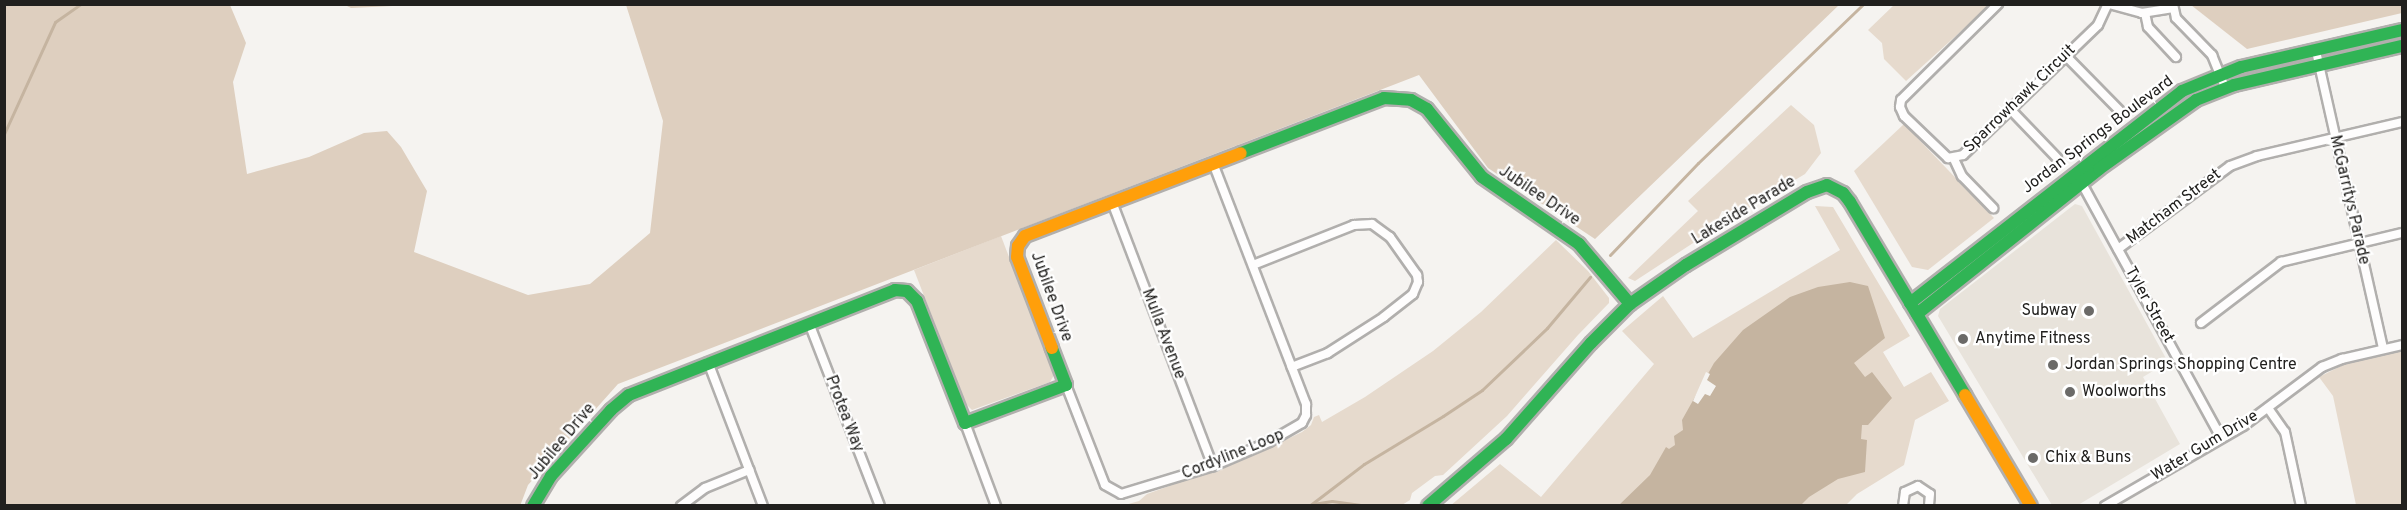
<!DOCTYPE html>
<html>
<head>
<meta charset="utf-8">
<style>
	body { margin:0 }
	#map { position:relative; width:2407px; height:510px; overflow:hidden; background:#f5f3f0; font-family:Overpass,sans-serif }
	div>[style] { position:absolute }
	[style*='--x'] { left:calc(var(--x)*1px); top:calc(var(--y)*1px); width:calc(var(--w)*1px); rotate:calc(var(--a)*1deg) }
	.built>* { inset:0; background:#e8e3db }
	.green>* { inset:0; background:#e6dacd }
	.forest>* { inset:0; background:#decfbf }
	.water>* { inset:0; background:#c5b4a0 }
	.pier>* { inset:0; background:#f5f3f0 }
	.stream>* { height:3px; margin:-1.5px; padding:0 1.5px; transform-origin:1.5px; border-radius:1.5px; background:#c5b4a0 }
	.roads { filter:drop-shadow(2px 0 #b1afad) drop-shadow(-2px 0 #b1afad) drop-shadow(0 2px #b1afad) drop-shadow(0 -2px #b1afad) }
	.street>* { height:8px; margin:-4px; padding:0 4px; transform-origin:4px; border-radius:4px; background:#fefdfd }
	.fast>* { height:12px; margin:-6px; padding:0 6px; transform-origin:6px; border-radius:6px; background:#30b455 }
	.slow>* { height:12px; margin:-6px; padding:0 6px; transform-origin:6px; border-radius:6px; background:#ff9f0a }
	.dots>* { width:16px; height:16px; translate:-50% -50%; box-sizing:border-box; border:3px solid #fff; border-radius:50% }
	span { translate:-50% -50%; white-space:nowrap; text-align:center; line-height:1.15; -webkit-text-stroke:4.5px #fff; paint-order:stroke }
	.street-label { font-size:16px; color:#21201e }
	.poi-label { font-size:16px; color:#21201e }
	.right { translate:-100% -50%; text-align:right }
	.left { translate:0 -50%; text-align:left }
	.frame { position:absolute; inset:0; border:6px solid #21201e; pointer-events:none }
</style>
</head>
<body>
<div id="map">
	<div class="built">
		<i style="clip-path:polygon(2075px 204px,2082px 206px,2168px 362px,2143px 377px,2180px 444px,2078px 505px,2052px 505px,1938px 316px,1940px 309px)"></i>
	</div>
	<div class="green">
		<i style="clip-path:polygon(1894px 5px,1894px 4px,1990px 5px,1906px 81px,1884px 59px,1882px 43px,1868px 30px)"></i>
		<i style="clip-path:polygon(1791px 105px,1814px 125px,1821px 153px,1805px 174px,1742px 212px,1722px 211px,1713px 230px,1635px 281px,1628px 278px,1698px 211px,1688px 201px)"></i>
		<i style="clip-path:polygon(1904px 124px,1994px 218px,1928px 270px,1912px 267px,1854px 171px)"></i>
		<i style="clip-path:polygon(1815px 206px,1833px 207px,1910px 336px,1883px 352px,1904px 387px,1931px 372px,1949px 401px,1915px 420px,1904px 465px,1857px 494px,1846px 505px,1450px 506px,1500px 464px,1541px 497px,1654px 364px,1622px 331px,1663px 296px,1693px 338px,1840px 250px)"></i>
		<i style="clip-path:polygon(1001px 236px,1054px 375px,1050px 382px,972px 410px,966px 404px,914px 270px)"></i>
		<i style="clip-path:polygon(1556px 240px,1588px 271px,1609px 298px,1609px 303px,1578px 335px,1507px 416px,1443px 475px,1435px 476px,1412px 493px,1410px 500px,1402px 505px,1125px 505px,1139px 501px,1147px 494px,1247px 458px,1302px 432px,1311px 425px,1314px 417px,1319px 415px,1322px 422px,1365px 397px,1433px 351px,1481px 312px)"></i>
		<i style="clip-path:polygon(2402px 351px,2402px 505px,2356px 505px,2333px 396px,2319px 377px,2343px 365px)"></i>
	</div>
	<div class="forest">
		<i style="clip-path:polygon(2402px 4px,2402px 13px,2247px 49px,2191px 5px)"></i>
		<i style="clip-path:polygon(4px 5px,230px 5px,246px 43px,233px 82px,247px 174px,309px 157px,364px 133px,387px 131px,401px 147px,427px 191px,414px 252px,528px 295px,590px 284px,650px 233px,663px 121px,626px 5px,1839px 5px,1595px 239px,1488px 168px,1419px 75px,618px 384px,528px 485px,520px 506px,5px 505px)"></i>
		<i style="clip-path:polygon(345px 5px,413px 5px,351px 8px)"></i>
	</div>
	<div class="water">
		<i style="clip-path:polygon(1850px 282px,1868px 286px,1885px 338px,1854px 363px,1865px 377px,1872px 372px,1892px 398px,1868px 425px,1862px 425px,1861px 439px,1867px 440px,1865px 472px,1838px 479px,1809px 497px,1801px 505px,1618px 506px,1650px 475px,1666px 447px,1669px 449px,1675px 445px,1674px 436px,1683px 430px,1682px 420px,1714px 363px,1743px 330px,1790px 297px,1818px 287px)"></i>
	</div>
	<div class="pier">
		<i style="clip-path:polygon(1706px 372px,1710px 374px,1707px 380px,1716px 386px,1710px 396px,1705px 394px,1698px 404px,1693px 401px)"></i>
	</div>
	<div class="stream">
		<i style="--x:4;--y:134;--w:123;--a:-65.5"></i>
		<i style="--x:55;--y:22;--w:32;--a:-35"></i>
		<i style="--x:1610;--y:255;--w:127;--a:-46.3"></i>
		<i style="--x:1698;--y:163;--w:229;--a:-43.9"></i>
		<i style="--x:1313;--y:504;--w:19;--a:-9"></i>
		<i style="--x:1332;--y:501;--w:36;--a:8"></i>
		<i style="--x:1309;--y:506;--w:69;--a:-37.4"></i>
		<i style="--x:1364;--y:464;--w:92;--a:-31.3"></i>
		<i style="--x:1443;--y:416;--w:47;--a:-33.7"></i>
		<i style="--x:1482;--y:390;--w:90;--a:-43.6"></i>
		<i style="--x:1547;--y:328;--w:67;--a:-49.9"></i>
	</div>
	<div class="roads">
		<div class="street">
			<i style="--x:1998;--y:4;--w:136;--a:135.3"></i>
			<i style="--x:1901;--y:100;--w:7;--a:98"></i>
			<i style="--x:1900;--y:107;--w:10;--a:66"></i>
			<i style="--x:1904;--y:116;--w:61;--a:43.7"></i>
			<i style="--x:1948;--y:158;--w:15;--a:-11"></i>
			<i style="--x:1963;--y:155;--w:187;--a:-43.9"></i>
			<i style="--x:2098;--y:25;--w:23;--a:-65"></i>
			<i style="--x:2109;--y:4;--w:34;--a:15"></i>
			<i style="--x:2142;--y:13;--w:30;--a:-9"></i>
			<i style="--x:2173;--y:4;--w:14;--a:78"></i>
			<i style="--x:2176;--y:18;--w:52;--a:45.8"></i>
			<i style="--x:2212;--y:55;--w:35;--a:68"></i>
			<i style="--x:2145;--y:13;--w:14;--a:78"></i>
			<i style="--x:2148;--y:27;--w:41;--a:47"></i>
			<i style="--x:2316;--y:51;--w:305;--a:77.3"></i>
			<i style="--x:2066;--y:56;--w:76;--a:45.5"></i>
			<i style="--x:2010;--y:109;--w:68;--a:46.2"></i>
			<i style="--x:1954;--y:159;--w:19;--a:65"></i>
			<i style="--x:1962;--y:176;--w:45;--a:45.9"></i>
			<i style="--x:2080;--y:180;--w:294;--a:61.3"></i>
			<i style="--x:1112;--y:202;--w:283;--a:69.1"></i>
			<i style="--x:2118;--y:249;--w:139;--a:-36.5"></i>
			<i style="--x:2230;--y:166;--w:29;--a:-20"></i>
			<i style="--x:2257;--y:156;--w:149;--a:-13.2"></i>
			<i style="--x:1253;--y:265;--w:109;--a:-21.6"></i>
			<i style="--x:1354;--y:225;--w:18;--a:-3"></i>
			<i style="--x:1372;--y:224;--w:22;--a:36"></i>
			<i style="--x:1390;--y:237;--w:47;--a:54.6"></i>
			<i style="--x:1417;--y:275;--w:7;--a:82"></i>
			<i style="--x:1418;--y:282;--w:13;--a:113"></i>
			<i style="--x:1413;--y:294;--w:37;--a:142"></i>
			<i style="--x:1384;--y:317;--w:67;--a:147.3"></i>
			<i style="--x:1328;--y:353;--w:39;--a:159"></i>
			<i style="--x:809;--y:323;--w:196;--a:68.8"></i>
			<i style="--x:2201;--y:323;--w:101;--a:-37.3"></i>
			<i style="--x:2281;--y:262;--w:124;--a:-13.5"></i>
			<i style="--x:708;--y:362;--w:154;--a:69.1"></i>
			<i style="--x:1066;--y:385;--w:107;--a:68.7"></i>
			<i style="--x:1105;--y:485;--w:18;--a:29"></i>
			<i style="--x:1121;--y:494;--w:96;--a:-16.9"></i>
			<i style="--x:1213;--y:466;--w:61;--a:-23.2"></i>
			<i style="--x:1269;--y:442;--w:38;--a:-30"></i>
			<i style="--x:1302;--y:423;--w:9;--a:-63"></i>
			<i style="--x:1306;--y:415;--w:11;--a:-90"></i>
			<i style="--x:1306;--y:404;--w:258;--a:-111.1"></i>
			<i style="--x:2268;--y:408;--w:29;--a:55"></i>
			<i style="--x:2285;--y:432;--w:76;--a:77.8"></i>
			<i style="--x:965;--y:423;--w:89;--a:69.5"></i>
			<i style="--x:681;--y:506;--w:30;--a:-37"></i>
			<i style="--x:705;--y:488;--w:48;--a:-22.2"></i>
			<i style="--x:1903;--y:506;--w:14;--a:-82"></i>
			<i style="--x:1905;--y:492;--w:14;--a:-25"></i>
			<i style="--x:1918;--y:486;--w:14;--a:34"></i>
			<i style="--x:1930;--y:494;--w:12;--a:95"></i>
			<i style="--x:2105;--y:506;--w:160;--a:-30.1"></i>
			<i style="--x:2243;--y:426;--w:99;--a:-36.8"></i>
			<i style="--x:2322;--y:367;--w:22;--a:-22"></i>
			<i style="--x:2342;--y:359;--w:62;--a:-13.1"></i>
		</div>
		<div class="fast">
			<i style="--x:1241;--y:153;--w:153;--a:-21"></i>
			<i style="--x:1384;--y:98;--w:27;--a:4"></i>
			<i style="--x:1411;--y:100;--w:18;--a:29"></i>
			<i style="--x:1427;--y:109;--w:87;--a:51"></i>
			<i style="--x:1482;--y:177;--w:118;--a:34.6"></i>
			<i style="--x:1579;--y:244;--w:79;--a:49.6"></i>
			<i style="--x:1910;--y:303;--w:345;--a:-37.9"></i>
			<i style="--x:2182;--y:91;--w:64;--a:-22.1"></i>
			<i style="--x:2241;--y:67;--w:165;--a:-12.9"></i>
			<i style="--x:1917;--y:314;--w:233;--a:-38.5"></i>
			<i style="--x:2099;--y:169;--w:119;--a:-35.4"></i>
			<i style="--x:2196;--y:100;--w:41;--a:-21.5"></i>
			<i style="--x:2234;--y:85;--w:172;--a:-13.1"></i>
			<i style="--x:533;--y:506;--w:35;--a:-59"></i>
			<i style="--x:551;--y:476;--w:89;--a:-47.7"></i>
			<i style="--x:611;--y:410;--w:23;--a:-40"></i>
			<i style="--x:629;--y:395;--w:286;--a:-21.5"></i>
			<i style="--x:895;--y:290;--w:12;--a:5"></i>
			<i style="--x:907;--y:291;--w:14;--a:45"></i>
			<i style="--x:917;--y:301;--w:131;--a:68.5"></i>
			<i style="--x:965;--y:423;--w:108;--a:-20.6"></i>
			<i style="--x:1066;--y:385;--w:40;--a:-111"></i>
			<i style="--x:1428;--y:506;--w:103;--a:-40.7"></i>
			<i style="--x:1506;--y:439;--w:128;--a:-48.5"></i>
			<i style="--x:1591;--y:343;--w:55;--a:-45"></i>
			<i style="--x:1630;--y:304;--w:68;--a:-34.9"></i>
			<i style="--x:1686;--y:265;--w:141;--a:-31.1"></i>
			<i style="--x:1807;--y:192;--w:21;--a:-19"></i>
			<i style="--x:1827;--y:185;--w:18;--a:27"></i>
			<i style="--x:1843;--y:193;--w:11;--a:52"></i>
			<i style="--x:1850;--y:202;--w:225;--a:59.2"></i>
		</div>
		<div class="slow">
			<i style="--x:1052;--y:348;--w:97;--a:-111"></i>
			<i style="--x:1017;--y:257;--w:11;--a:-85"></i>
			<i style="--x:1018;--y:246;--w:12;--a:-55"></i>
			<i style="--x:1025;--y:236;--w:231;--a:-21"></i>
			<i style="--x:1965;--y:395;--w:129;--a:59.3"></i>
		</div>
	</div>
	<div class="dots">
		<i style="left:2089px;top:311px;background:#6b6a68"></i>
		<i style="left:1963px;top:339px;background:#6b6a68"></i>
		<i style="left:2053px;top:365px;background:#6b6a68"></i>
		<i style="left:2070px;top:392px;background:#6b6a68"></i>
		<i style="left:2033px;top:458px;background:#6b6a68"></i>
	</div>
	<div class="street-label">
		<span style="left:2020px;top:99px;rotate:-44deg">Sparrowhawk Circuit</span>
		<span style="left:2098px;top:135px;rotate:-37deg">Jordan Springs Boulevard</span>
		<span style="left:1539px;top:196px;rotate:34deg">Jubilee Drive</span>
		<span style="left:2349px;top:200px;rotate:77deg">McGarritys Parade</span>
		<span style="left:2174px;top:207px;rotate:-37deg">Matcham Street</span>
		<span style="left:1744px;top:211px;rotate:-31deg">Lakeside Parade</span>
		<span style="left:1051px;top:297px;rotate:70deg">Jubilee Drive</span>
		<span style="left:2149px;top:305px;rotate:61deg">Tyler Street</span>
		<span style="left:1163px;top:334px;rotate:69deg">Mulla Avenue</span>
		<span style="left:844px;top:414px;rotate:69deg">Protea Way</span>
		<span style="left:562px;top:442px;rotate:-50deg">Jubilee Drive</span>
		<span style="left:2205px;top:446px;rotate:-31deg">Water Gum Drive</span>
		<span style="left:1233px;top:455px;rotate:-22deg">Cordyline Loop</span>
	</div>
	<div class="poi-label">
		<span class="right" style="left:2077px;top:311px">Subway</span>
		<span class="left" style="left:1975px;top:339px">Anytime Fitness</span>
		<span class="left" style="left:2065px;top:365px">Jordan Springs Shopping Centre</span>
		<span class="left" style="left:2082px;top:392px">Woolworths</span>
		<span class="left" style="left:2045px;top:458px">Chix &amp; Buns</span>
	</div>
	<div class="frame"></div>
</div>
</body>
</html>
